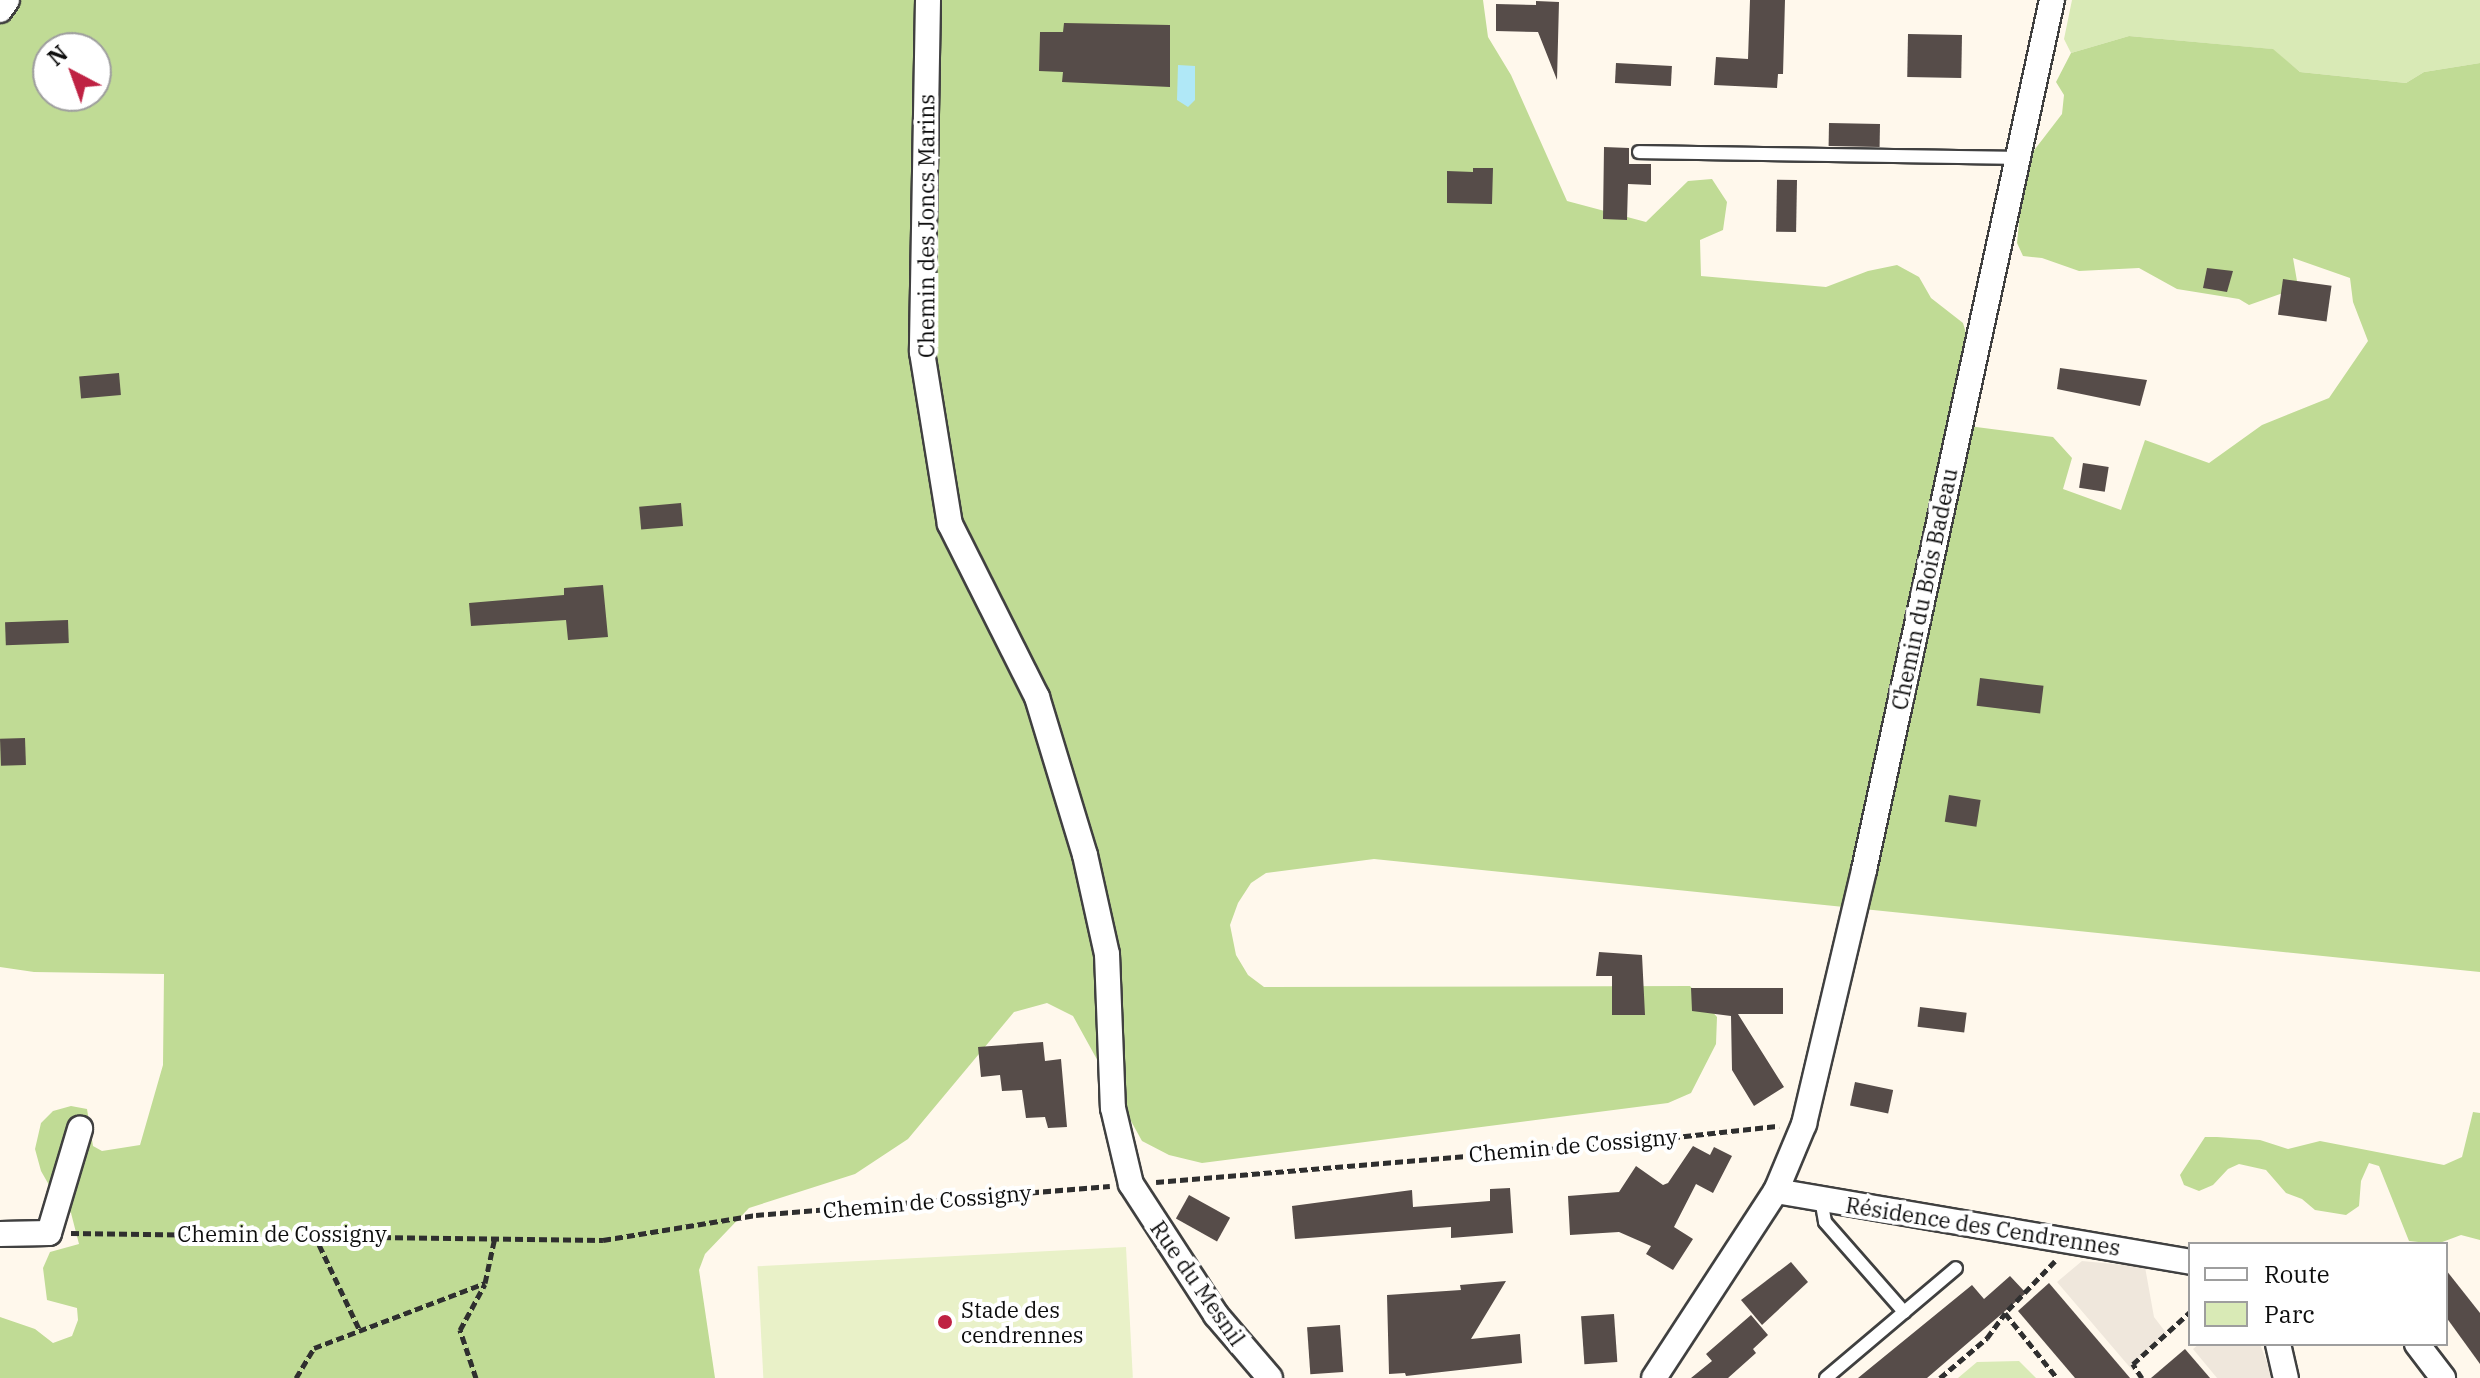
<!DOCTYPE html>
<html>
<head>
<meta charset="utf-8">
<style>
	body { margin:0 }
	#map { position:relative; width:2480px; height:1378px; overflow:hidden; background:#fff8ec; font-family:"IBM Plex Serif",serif }
	div>[style] { position:absolute }
	[style*='--x'] { left:calc(var(--x)*1px); top:calc(var(--y)*1px); width:calc(var(--w)*1px); rotate:calc(var(--a)*1deg) }
	.green>* { inset:0; background:#d9eab6 }
	.forest>* { inset:0; background:#c0db95 }
	.pitch>* { inset:0; background:#e9f1c8; transform-origin:0 0 }
	.plaza>* { inset:0; background:#efe7dc }
	.water>* { inset:0; background:#b0e8f7 }
	.building>* { inset:0; background:#564c49; transform-origin:0 0 }
	.path>* { height:5px; margin-top:-2.5px; transform-origin:0; background:repeating-linear-gradient(90deg,#2f2f2f 0 8px,transparent 0 12px) }
	.roads { filter:drop-shadow(2px 0 #404040) drop-shadow(-2px 0 #404040) drop-shadow(0 2px #404040) drop-shadow(0 -2px #404040) }
	.service>* { height:12px; margin:-6px; padding:0 6px; transform-origin:6px; border-radius:6px; background:#fff }
	.minor>* { height:24px; margin:-12px; padding:0 12px; transform-origin:12px; border-radius:12px; background:#fff }
	.dots>* { width:22px; height:22px; translate:-50% -50%; box-sizing:border-box; border:4px solid #fff; border-radius:50% }
	span { translate:-50% -50%; white-space:nowrap; text-align:center; line-height:1.15; -webkit-text-stroke:8px #fff; paint-order:stroke }
	.street-label { font-size:22px; color:#0d0d0d }
	.poi-label { font-size:22px; color:#0d0d0d }
	.left { translate:0 -50%; text-align:left }
	.legend { position:absolute; left:2188px; top:1242px; width:260px; height:104px; box-sizing:border-box; background:#fff; border:2px solid #9e9e9e; margin:0; padding:10px 14px; list-style:none; font-size:24px; color:#0d0d0d }
	.legend li { display:flex; align-items:center; gap:16px; height:40px }
	.legend b { width:40px; border:2px solid #9e9e9e }
	.north { position:absolute; left:32px; top:32px; width:80px; height:80px; box-sizing:border-box; background:#fff; border:2px solid #9e9e9e; border-radius:50%; rotate:319deg; font-size:22px; font-weight:700; line-height:32px; text-align:center; color:#0d0d0d }
	.north::after { content:''; display:block; margin:auto; width:28px; height:36px; background:#bf2243; clip-path:polygon(50% 0,100% 100%,50% 72%,0 100%) }
</style>
</head>
<body>
<div id="map">
	<div class="green">
		<i style="clip-path:polygon(2072px 0,2480px 0,2480px 63px,2424px 72px,2406px 83px,2300px 72px,2272px 49px,2129px 36px,2071px 53px,2064px 39px)"></i>
		<i style="clip-path:polygon(2019px 1361px,2036px 1378px,1958px 1378px,1977px 1362px)"></i>
	</div>
	<div class="forest">
		<i style="clip-path:polygon(evenodd,0 0,1483px 0,1488px 37px,1511px 75px,1567px 201px,1646px 222px,1688px 181px,1712px 179px,1727px 202px,1723px 230px,1700px 240px,1701px 276px,1826px 287px,1868px 271px,1897px 265px,1919px 277px,1931px 298px,1963px 323px,1974px 360px,1953px 424px,2053px 437px,2072px 458px,2063px 489px,2121px 510px,2145px 440px,2209px 463px,2262px 425px,2329px 398px,2368px 341px,2353px 302px,2350px 278px,2293px 258px,2297px 281px,2283px 293px,2249px 305px,2239px 299px,2177px 289px,2139px 268px,2079px 271px,2042px 258px,2023px 256px,2017px 243px,2025px 162px,2062px 114px,2064px 95px,2056px 82px,2071px 53px,2129px 36px,2273px 49px,2300px 72px,2406px 83px,2424px 72px,2480px 63px,2480px 972px,1374px 859px,1266px 873px,1251px 883px,1238px 903px,1230px 925px,1236px 955px,1248px 975px,1264px 987px,1690px 986px,1717px 1017px,1716px 1044px,1691px 1093px,1668px 1103px,1202px 1163px,1169px 1155px,1142px 1141px,1073px 1016px,1047px 1003px,1014px 1012px,908px 1139px,855px 1174px,749px 1208px,705px 1254px,699px 1270px,715px 1378px,0 1378px,0 1317px,35px 1329px,53px 1343px,72px 1336px,78px 1320px,77px 1308px,47px 1300px,43px 1268px,50px 1252px,79px 1244px,71px 1213px,57px 1199px,41px 1171px,35px 1149px,41px 1123px,53px 1111px,71px 1106px,87px 1109px,93px 1146px,102px 1151px,140px 1145px,163px 1065px,164px 974px,34px 972px,0 967px,0 0,48px 48px,96px 48px,96px 96px,48px 96px,48px 48px)"></i>
		<i style="clip-path:polygon(2473px 1112px,2480px 1113px,2480px 1240px,2461px 1235px,2437px 1244px,2409px 1241px,2379px 1166px,2369px 1163px,2361px 1181px,2359px 1206px,2346px 1215px,2315px 1210px,2302px 1199px,2286px 1193px,2266px 1170px,2239px 1164px,2228px 1169px,2213px 1185px,2199px 1191px,2184px 1185px,2180px 1175px,2205px 1137px,2217px 1137px,2260px 1140px,2288px 1149px,2320px 1141px,2444px 1165px,2462px 1157px)"></i>
	</div>
	<div class="pitch">
		<i style="left:1126px;top:1247px;width:131px;height:369px;rotate:87deg"></i>
	</div>
	<div class="plaza">
		<i style="clip-path:polygon(2082px 1261px,2145px 1267px,2154px 1317px,2167px 1334px,2134px 1363px,2133px 1371px,2057px 1282px)"></i>
		<i style="clip-path:polygon(2199px 1344px,2260px 1344px,2273px 1378px,2217px 1378px,2193px 1349px)"></i>
	</div>
	<div class="water">
		<i style="clip-path:polygon(1178px 65px,1195px 66px,1195px 100px,1188px 107px,1177px 100px)"></i>
	</div>
	<div class="building">
		<i style="clip-path:polygon(1750px 0,1785px 0,1783px 74px,1778px 74px,1777px 88px,1714px 85px,1716px 57px,1748px 59px)"></i>
		<i style="clip-path:polygon(1536px 1px,1559px 2px,1557px 80px,1538px 32px,1496px 31px,1496px 4px,1536px 5px)"></i>
		<i style="clip-path:polygon(1064px 23px,1170px 25px,1170px 87px,1062px 82px,1063px 72px,1039px 71px,1040px 32px,1063px 32px)"></i>
		<i style="left:1908px;top:34px;width:54px;height:43px;rotate:1deg"></i>
		<i style="left:1616px;top:63px;width:56px;height:20px;rotate:3deg"></i>
		<i style="left:1829px;top:123px;width:51px;height:23px;rotate:1deg"></i>
		<i style="clip-path:polygon(1604px 147px,1629px 148px,1629px 164px,1651px 164px,1651px 185px,1628px 184px,1627px 220px,1603px 219px)"></i>
		<i style="clip-path:polygon(1473px 168px,1493px 168px,1492px 204px,1447px 203px,1447px 171px,1473px 172px)"></i>
		<i style="left:1797px;top:180px;width:52px;height:20px;rotate:91deg"></i>
		<i style="clip-path:polygon(2207px 268px,2233px 271px,2227px 292px,2203px 288px)"></i>
		<i style="left:2283px;top:279px;width:49px;height:36px;rotate:8deg"></i>
		<i style="clip-path:polygon(2060px 368px,2147px 380px,2140px 406px,2057px 389px)"></i>
		<i style="left:119px;top:373px;width:22px;height:40px;rotate:85deg"></i>
		<i style="left:2083px;top:463px;width:26px;height:25px;rotate:9deg"></i>
		<i style="left:681px;top:503px;width:23px;height:42px;rotate:85deg"></i>
		<i style="clip-path:polygon(603px 585px,608px 637px,568px 640px,566px 620px,471px 626px,469px 603px,564px 595px,564px 588px)"></i>
		<i style="left:68px;top:620px;width:23px;height:63px;rotate:88deg"></i>
		<i style="left:1980px;top:678px;width:64px;height:28px;rotate:7deg"></i>
		<i style="left:25px;top:738px;width:27px;height:25px;rotate:88deg"></i>
		<i style="left:1949px;top:795px;width:32px;height:27px;rotate:9deg"></i>
		<i style="clip-path:polygon(1599px 952px,1642px 955px,1645px 1015px,1612px 1015px,1612px 976px,1596px 976px)"></i>
		<i style="clip-path:polygon(1691px 988px,1783px 988px,1783px 1014px,1738px 1014px,1784px 1087px,1754px 1106px,1732px 1070px,1731px 1016px,1692px 1011px)"></i>
		<i style="left:1920px;top:1007px;width:47px;height:20px;rotate:7deg"></i>
		<i style="clip-path:polygon(1043px 1042px,1045px 1061px,1061px 1059px,1067px 1127px,1048px 1128px,1045px 1117px,1026px 1118px,1022px 1090px,1002px 1091px,1000px 1075px,981px 1077px,978px 1047px)"></i>
		<i style="left:1855px;top:1082px;width:39px;height:24px;rotate:12deg"></i>
		<i style="clip-path:polygon(1693px 1146px,1710px 1155px,1714px 1147px,1732px 1156px,1713px 1193px,1696px 1184px,1674px 1227px,1693px 1239px,1673px 1270px,1646px 1254px,1651px 1246px,1619px 1232px,1570px 1235px,1568px 1196px,1619px 1192px,1636px 1166px,1663px 1185px,1668px 1183px)"></i>
		<i style="clip-path:polygon(1510px 1188px,1513px 1233px,1451px 1238px,1451px 1227px,1295px 1239px,1292px 1206px,1412px 1190px,1413px 1207px,1490px 1201px,1490px 1189px)"></i>
		<i style="left:1189px;top:1195px;width:47px;height:27px;rotate:29deg"></i>
		<i style="clip-path:polygon(1791px 1262px,1808px 1282px,1762px 1325px,1741px 1300px)"></i>
		<i style="clip-path:polygon(2446px 1270px,2480px 1313px,2480px 1364px,2446px 1317px)"></i>
		<i style="clip-path:polygon(2010px 1276px,2026px 1293px,1927px 1378px,1858px 1378px,1972px 1285px,1984px 1299px)"></i>
		<i style="clip-path:polygon(1506px 1281px,1471px 1339px,1520px 1334px,1522px 1363px,1406px 1376px,1405px 1373px,1389px 1374px,1387px 1295px,1461px 1290px,1460px 1285px)"></i>
		<i style="clip-path:polygon(2049px 1283px,2130px 1378px,2075px 1378px,2018px 1311px)"></i>
		<i style="left:1614px;top:1314px;width:48px;height:33px;rotate:86deg"></i>
		<i style="clip-path:polygon(1751px 1315px,1768px 1335px,1753px 1349px,1756px 1353px,1728px 1378px,1691px 1378px,1712px 1361px,1706px 1354px)"></i>
		<i style="left:1340px;top:1325px;width:47px;height:33px;rotate:86deg"></i>
		<i style="clip-path:polygon(2185px 1349px,2210px 1378px,2151px 1378px)"></i>
	</div>
	<div class="path">
		<i style="--x:1156;--y:1182;--w:458;--a:-4.8"></i>
		<i style="--x:1612;--y:1144;--w:168;--a:-6.2"></i>
		<i style="--x:71;--y:1233;--w:532;--a:0.75"></i>
		<i style="--x:603;--y:1240;--w:155;--a:-9.3"></i>
		<i style="--x:756;--y:1215;--w:355;--a:-4.7"></i>
		<i style="--x:314;--y:1234;--w:107;--a:64.6"></i>
		<i style="--x:2055;--y:1261;--w:72;--a:133.9"></i>
		<i style="--x:2005;--y:1313;--w:83;--a:51.3"></i>
		<i style="--x:296;--y:1378;--w:35;--a:-59"></i>
		<i style="--x:314;--y:1348;--w:183;--a:-20.8"></i>
		<i style="--x:485;--y:1283;--w:47;--a:-77.7"></i>
		<i style="--x:476;--y:1378;--w:51;--a:-108.4"></i>
		<i style="--x:460;--y:1330;--w:52;--a:-61.5"></i>
		<i style="--x:1940;--y:1378;--w:62;--a:-40.4"></i>
		<i style="--x:1987;--y:1338;--w:31;--a:-54"></i>
		<i style="--x:2142;--y:1378;--w:17;--a:-123"></i>
		<i style="--x:2133;--y:1364;--w:77;--a:-42.4"></i>
	</div>
	<div class="roads">
		<div class="service">
			<i style="--x:1639;--y:152;--w:379;--a:0.9"></i>
			<i style="--x:1821;--y:1199;--w:23;--a:80"></i>
			<i style="--x:1825;--y:1222;--w:120;--a:48.7"></i>
			<i style="--x:1826;--y:1378;--w:170;--a:-40.2"></i>
		</div>
		<div class="minor">
			<i style="--x:928;--y:0;--w:352;--a:91"></i>
			<i style="--x:922;--y:352;--w:174;--a:80.8"></i>
			<i style="--x:950;--y:524;--w:194;--a:63.3"></i>
			<i style="--x:1037;--y:697;--w:165;--a:73.1"></i>
			<i style="--x:1085;--y:855;--w:101;--a:77.5"></i>
			<i style="--x:1107;--y:954;--w:154;--a:87.8"></i>
			<i style="--x:1113;--y:1108;--w:78;--a:76.7"></i>
			<i style="--x:1131;--y:1184;--w:156;--a:57"></i>
			<i style="--x:1216;--y:1315;--w:83;--a:49.4"></i>
			<i style="--x:0;--y:10;--w:12;--a:-55"></i>
			<i style="--x:1776;--y:1191;--w:420;--a:9.7"></i>
			<i style="--x:0;--y:1234;--w:49;--a:-1.2"></i>
			<i style="--x:49;--y:1233;--w:109;--a:-73.4"></i>
			<i style="--x:2278;--y:1344;--w:35;--a:77"></i>
			<i style="--x:2417;--y:1344;--w:43;--a:52.6"></i>
			<i style="--x:1654;--y:1378;--w:223;--a:-56.9"></i>
			<i style="--x:1776;--y:1191;--w:73;--a:-67.3"></i>
			<i style="--x:1804;--y:1124;--w:261;--a:-76.7"></i>
			<i style="--x:1864;--y:870;--w:890;--a:-77.81"></i>
		</div>
	</div>
	<div class="dots">
		<i style="left:945px;top:1322px;background:#bf2243"></i>
	</div>
	<div class="street-label">
		<span style="left:926px;top:226px;rotate:-90deg">Chemin des Joncs Marins</span>
		<span style="left:1924px;top:589px;rotate:-78deg">Chemin du Bois Badeau</span>
		<span style="left:1573px;top:1145px;rotate:-5deg">Chemin de Cossigny</span>
		<span style="left:927px;top:1201px;rotate:-5deg">Chemin de Cossigny</span>
		<span style="left:1983px;top:1226px;rotate:9deg">Résidence des Cendrennes</span>
		<span style="left:282px;top:1234px">Chemin de Cossigny</span>
		<span style="left:1198px;top:1283px;rotate:55deg">Rue du Mesnil</span>
	</div>
	<div class="poi-label">
		<span class="left" style="left:961px;top:1322px">Stade des<br>cendrennes</span>
	</div>
	<ul class="legend">
	<li><b style="height:10px;background:#fff"></b>Route</li>
	<li><b style="height:22px;background:#d9eab6"></b>Parc</li>
	</ul>
	<div class="north">N</div>
</div>
</body>
</html>
